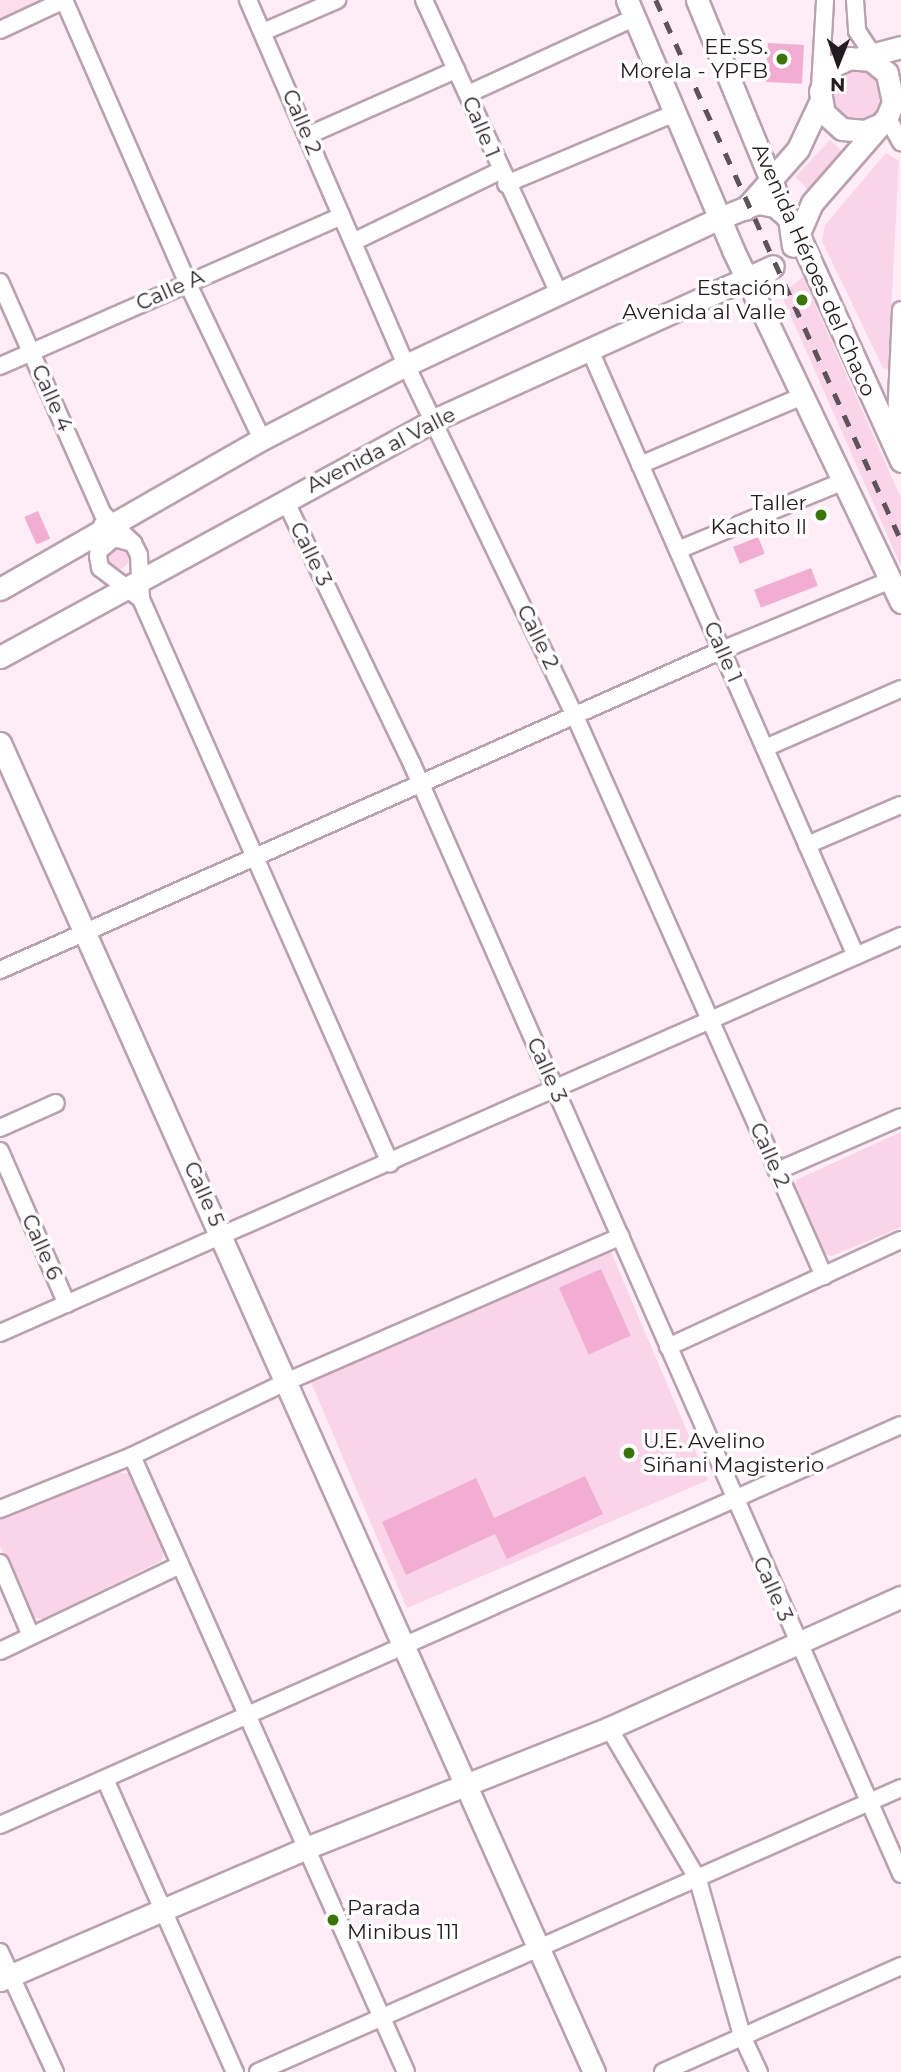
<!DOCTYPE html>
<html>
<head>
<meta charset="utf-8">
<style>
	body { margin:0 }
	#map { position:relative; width:901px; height:2072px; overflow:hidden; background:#feedf6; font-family:Montserrat,sans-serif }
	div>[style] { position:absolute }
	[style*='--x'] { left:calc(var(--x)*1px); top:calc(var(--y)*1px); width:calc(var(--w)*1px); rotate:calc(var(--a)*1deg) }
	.built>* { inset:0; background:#fbdfed }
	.green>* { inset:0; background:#fad4e8; transform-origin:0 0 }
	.round { border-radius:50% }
	.building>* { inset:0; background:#f1aed2; transform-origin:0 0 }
	.roads { filter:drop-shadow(2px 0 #baa1ae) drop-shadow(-2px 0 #baa1ae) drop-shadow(0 2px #baa1ae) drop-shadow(0 -2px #baa1ae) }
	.minor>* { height:16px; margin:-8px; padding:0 8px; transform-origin:8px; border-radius:8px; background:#fff }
	.major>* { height:21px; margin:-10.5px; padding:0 10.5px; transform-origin:10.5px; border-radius:10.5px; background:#fff }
	.rail>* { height:4.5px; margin-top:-2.25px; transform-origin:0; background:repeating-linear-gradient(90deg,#5e5359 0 12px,transparent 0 24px) }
	.dots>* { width:19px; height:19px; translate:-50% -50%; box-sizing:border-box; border:4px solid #fff; border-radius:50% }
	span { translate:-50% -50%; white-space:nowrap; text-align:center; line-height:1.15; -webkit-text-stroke:7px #fff; paint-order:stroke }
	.poi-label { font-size:21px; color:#241b20 }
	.right { translate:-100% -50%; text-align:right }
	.left { translate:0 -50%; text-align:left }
	.street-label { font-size:21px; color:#241b20 }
	.north { position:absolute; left:803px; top:28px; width:70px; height:70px; -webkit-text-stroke:5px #fff; paint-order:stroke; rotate:181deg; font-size:19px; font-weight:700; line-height:28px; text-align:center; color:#241b20 }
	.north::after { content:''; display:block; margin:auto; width:24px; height:32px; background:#241b20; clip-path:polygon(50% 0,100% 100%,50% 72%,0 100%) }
</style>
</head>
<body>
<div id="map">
	<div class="built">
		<i style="clip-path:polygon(0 0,46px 0,0 21px)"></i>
	</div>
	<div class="green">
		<i class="round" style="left:829px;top:68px;width:54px;height:54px"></i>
		<i style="left:830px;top:140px;width:18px;height:51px;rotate:43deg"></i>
		<i style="clip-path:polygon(886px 153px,899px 161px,888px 369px,883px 368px,822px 241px,825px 225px)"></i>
		<i style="clip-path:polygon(803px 277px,901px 498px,901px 566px,781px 294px)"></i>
		<i class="round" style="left:107px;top:547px;width:22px;height:22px"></i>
		<i style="clip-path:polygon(901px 1132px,901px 1227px,832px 1256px,823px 1254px,794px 1190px,796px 1180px)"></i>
		<i style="left:611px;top:1252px;width:248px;height:327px;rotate:67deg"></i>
		<i style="clip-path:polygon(117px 1472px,130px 1474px,164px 1551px,161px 1561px,43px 1619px,33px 1617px,0 1546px,0 1519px)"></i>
	</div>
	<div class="building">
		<i style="left:768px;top:43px;width:36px;height:39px;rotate:3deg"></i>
		<i style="left:38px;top:511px;width:30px;height:15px;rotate:66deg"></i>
		<i style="left:758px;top:537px;width:18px;height:27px;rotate:68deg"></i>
		<i style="left:811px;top:568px;width:19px;height:61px;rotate:69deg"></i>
		<i style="left:601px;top:1269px;width:73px;height:46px;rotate:66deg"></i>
		<i style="clip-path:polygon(585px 1476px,603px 1514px,507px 1559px,495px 1534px,406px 1575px,382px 1522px,476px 1478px,494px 1518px)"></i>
	</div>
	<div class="roads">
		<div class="minor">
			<i style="--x:64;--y:0;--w:308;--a:66.4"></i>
			<i style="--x:187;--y:282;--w:174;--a:64.5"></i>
			<i style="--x:248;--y:0;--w:398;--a:66.6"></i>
			<i style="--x:406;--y:365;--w:390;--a:64.3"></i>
			<i style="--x:575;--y:716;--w:613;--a:66.03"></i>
			<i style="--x:424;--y:0;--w:320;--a:65.3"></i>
			<i style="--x:855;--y:0;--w:31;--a:86"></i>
			<i style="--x:857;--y:31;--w:27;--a:56"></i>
			<i style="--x:0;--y:30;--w:71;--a:-25.1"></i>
			<i style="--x:263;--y:32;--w:81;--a:-23.4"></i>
			<i style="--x:820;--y:88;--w:88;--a:-86.7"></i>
			<i style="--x:468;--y:94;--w:183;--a:-24.6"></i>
			<i style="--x:887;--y:117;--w:29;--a:61"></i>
			<i style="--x:309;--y:135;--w:161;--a:-23.9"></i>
			<i style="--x:506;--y:184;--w:183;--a:-22.8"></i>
			<i style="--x:353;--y:242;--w:163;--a:-25.8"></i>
			<i style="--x:0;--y:282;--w:254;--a:66.1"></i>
			<i style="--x:103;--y:514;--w:42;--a:44"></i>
			<i style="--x:589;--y:348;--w:664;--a:66.29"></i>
			<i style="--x:0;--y:366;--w:373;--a:-23.7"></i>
			<i style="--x:895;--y:443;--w:133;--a:-87.4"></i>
			<i style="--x:640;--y:465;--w:179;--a:-23"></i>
			<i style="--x:285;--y:500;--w:293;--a:64.3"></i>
			<i style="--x:412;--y:764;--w:1213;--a:66.22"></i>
			<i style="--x:100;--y:550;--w:18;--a:-41"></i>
			<i style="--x:114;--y:538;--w:20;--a:15"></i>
			<i style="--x:133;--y:543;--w:13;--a:63"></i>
			<i style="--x:139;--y:555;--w:44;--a:87.4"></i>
			<i style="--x:141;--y:599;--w:51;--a:-142.9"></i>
			<i style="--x:100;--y:568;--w:12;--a:-99"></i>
			<i style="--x:98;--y:556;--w:31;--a:-83"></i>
			<i style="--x:678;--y:550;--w:180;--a:-22.6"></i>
			<i style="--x:141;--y:599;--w:617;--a:66.18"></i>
			<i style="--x:765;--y:748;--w:148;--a:-23.5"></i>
			<i style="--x:807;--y:845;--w:102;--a:-23.1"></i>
			<i style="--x:0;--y:970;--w:790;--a:-23.9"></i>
			<i style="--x:722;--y:650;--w:183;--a:-22.5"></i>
			<i style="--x:0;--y:1128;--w:61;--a:-24.1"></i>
			<i style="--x:0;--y:1151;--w:167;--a:66.4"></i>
			<i style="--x:777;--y:1171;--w:135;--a:-23.5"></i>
			<i style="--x:0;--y:1333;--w:985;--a:-23.78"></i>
			<i style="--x:668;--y:1347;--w:256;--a:-24.7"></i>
			<i style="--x:132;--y:1456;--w:674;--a:66.02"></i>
			<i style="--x:0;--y:1509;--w:142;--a:-21.9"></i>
			<i style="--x:132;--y:1456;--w:171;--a:-25.7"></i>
			<i style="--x:286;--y:1382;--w:365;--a:-23.5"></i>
			<i style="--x:0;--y:1563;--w:79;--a:67"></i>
			<i style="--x:0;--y:1651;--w:199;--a:-25.5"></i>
			<i style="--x:609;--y:1728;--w:176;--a:59.6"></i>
			<i style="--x:698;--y:1880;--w:162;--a:74.2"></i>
			<i style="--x:742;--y:2036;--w:40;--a:65"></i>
			<i style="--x:105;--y:1779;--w:321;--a:66.1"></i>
			<i style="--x:0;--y:1825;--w:986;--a:-23.94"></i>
			<i style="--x:0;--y:1952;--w:132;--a:65.4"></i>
			<i style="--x:258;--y:2072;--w:703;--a:-23.83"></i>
			<i style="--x:663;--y:2072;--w:261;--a:-24"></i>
		</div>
		<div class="major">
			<i style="--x:627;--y:0;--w:272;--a:67"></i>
			<i style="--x:733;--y:250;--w:390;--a:64.5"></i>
			<i style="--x:697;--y:0;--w:209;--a:67.7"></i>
			<i style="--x:860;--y:58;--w:42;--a:-15"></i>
			<i style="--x:745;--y:209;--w:80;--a:-48.5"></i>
			<i style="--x:798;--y:149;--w:52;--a:-64.9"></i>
			<i style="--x:795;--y:227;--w:257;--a:65.6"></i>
			<i style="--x:795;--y:242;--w:43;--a:-66.4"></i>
			<i style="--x:812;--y:203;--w:114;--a:-48.9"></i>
			<i style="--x:887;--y:117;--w:16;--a:-68"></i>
			<i style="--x:893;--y:102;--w:30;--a:-102"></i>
			<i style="--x:887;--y:73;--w:21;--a:-141"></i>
			<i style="--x:871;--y:60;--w:21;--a:-175"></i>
			<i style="--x:850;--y:58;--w:19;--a:155"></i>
			<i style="--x:833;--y:66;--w:28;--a:117"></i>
			<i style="--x:820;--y:91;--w:22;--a:80"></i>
			<i style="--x:824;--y:113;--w:24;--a:42"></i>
			<i style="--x:842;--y:129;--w:23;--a:5"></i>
			<i style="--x:865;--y:131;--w:12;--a:-24"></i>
			<i style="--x:0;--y:589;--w:302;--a:-29.8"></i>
			<i style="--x:262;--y:439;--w:162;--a:-27.2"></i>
			<i style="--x:406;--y:365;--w:347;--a:-25.1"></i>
			<i style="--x:720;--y:218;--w:40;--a:-22"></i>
			<i style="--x:757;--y:203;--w:18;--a:9"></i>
			<i style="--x:775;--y:206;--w:18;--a:41"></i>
			<i style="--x:789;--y:218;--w:28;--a:82"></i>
			<i style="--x:0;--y:657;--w:494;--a:-28.6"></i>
			<i style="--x:434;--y:420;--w:372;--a:-24.4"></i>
			<i style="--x:0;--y:743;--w:1456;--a:65.92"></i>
			<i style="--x:0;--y:1980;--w:333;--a:-23.3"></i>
			<i style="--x:306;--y:1848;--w:326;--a:-21.6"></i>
			<i style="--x:609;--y:1728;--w:320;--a:-24.2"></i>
		</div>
	</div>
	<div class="rail">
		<i style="--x:656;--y:0;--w:593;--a:65.6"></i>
	</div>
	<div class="dots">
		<i style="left:782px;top:59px;background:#3b750a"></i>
		<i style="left:802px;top:300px;background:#3b750a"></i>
		<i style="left:821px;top:515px;background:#3b750a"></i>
		<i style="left:629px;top:1453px;background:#3b750a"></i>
		<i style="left:333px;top:1920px;background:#3b750a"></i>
	</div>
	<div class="poi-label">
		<span class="right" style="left:768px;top:59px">EE.SS.<br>Morela - YPFB</span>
		<span class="right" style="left:786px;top:300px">Estación<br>Avenida al Valle</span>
		<span class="right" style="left:807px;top:515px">Taller<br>Kachito ll</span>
		<span class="left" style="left:643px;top:1453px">U.E. Avelino<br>Siñani Magisterio</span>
		<span class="left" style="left:347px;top:1920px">Parada<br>Minibus 111</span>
	</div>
	<div class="street-label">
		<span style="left:302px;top:122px;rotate:67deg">Calle 2</span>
		<span style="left:481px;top:127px;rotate:67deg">Calle 1</span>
		<span style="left:814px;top:270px;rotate:66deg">Avenida Héroes del Chaco</span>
		<span style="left:170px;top:290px;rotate:-24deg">Calle A</span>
		<span style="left:52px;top:398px;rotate:66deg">Calle 4</span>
		<span style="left:381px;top:450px;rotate:-27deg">Avenida al Valle</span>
		<span style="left:311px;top:554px;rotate:64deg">Calle 3</span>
		<span style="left:538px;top:637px;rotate:64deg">Calle 2</span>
		<span style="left:723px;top:652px;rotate:66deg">Calle 1</span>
		<span style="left:547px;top:1070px;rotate:66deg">Calle 3</span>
		<span style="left:770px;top:1155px;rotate:66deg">Calle 2</span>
		<span style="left:204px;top:1194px;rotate:66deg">Calle 5</span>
		<span style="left:42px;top:1247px;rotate:66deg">Calle 6</span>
		<span style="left:773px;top:1589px;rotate:66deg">Calle 3</span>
	</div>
	<div class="north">N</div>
</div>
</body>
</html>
